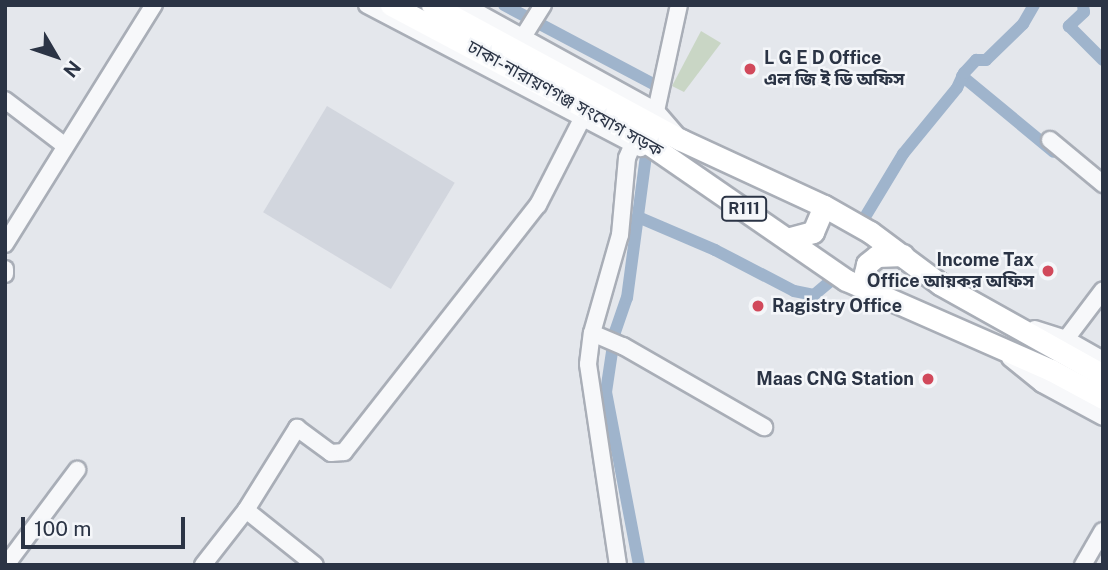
<!DOCTYPE html>
<html>
<head>
<meta charset="utf-8">
<style>
	body { margin:0 }
	#map { position:relative; width:1108px; height:570px; overflow:hidden; background:#e4e7ec; font-family:"Public Sans","Noto Sans Bengali",sans-serif }
	div>[style] { position:absolute }
	[style*='--x'] { left:calc(var(--x)*1px); top:calc(var(--y)*1px); width:calc(var(--w)*1px); rotate:calc(var(--a)*1deg) }
	.built>* { inset:0; background:#d2d6de; transform-origin:0 0 }
	.green>* { inset:0; background:#c9d6c5 }
	.canal>* { height:12px; margin:-6px; padding:0 6px; transform-origin:6px; border-radius:6px; background:#9fb4cc }
	.roads { filter:drop-shadow(2px 0 #a9aeb7) drop-shadow(-2px 0 #a9aeb7) drop-shadow(0 2px #a9aeb7) drop-shadow(0 -2px #a9aeb7) }
	.minor>* { height:16px; margin:-8px; padding:0 8px; transform-origin:8px; border-radius:8px; background:#f7f8fa }
	.major>* { height:21px; margin:-10.5px; padding:0 10.5px; transform-origin:10.5px; border-radius:10.5px; background:#fff }
	.dots>* { width:19px; height:19px; translate:-50% -50%; box-sizing:border-box; border:4px solid #f4f6f9; border-radius:50% }
	span { translate:-50% -50%; white-space:nowrap; text-align:center; line-height:1.15; -webkit-text-stroke:5px #f4f6f9; paint-order:stroke }
	.shield-label span { padding:2px 5px; background:#f4f6f9; border:2px solid; border-radius:5px; -webkit-text-stroke-width:0 }
	.shield-label { font-size:16px; color:#2b3445; font-weight:700 }
	.poi-label { font-size:18px; color:#2b3445; font-weight:700 }
	.left { translate:0 -50%; text-align:left }
	.right { translate:-100% -50%; text-align:right }
	.street-label { font-size:18px; color:#2b3445 }
	.frame { position:absolute; inset:0; border:7px solid #2b3445; pointer-events:none }
	.north { position:absolute; left:21px; top:21px; width:70px; height:70px; -webkit-text-stroke:5px #f4f6f9; paint-order:stroke; rotate:129deg; font-size:19px; font-weight:700; line-height:28px; text-align:center; color:#2b3445 }
	.north::after { content:''; display:block; margin:auto; width:24px; height:32px; background:#2b3445; clip-path:polygon(50% 0,100% 100%,50% 72%,0 100%) }
	.scale { position:absolute; left:21px; top:517px; width:164px; height:32px; box-sizing:border-box; border:4px solid #2b3445; border-top:0; padding-left:9px; font-size:21px; line-height:24px; white-space:nowrap; color:#2b3445; -webkit-text-stroke:5px #f4f6f9; paint-order:stroke }
</style>
</head>
<body>
<div id="map">
	<div class="built">
		<i style="left:327px;top:106px;width:149px;height:124px;rotate:31deg"></i>
	</div>
	<div class="green">
		<i style="clip-path:polygon(701px 31px,721px 43px,684px 92px,672px 86px)"></i>
	</div>
	<div class="canal">
		<i style="--x:504;--y:5;--w:171;--a:27.9"></i>
		<i style="--x:1083;--y:5;--w:7;--a:82"></i>
		<i style="--x:1084;--y:12;--w:21;--a:137"></i>
		<i style="--x:1069;--y:26;--w:48;--a:45"></i>
		<i style="--x:962;--y:76;--w:119;--a:39.6"></i>
		<i style="--x:638;--y:217;--w:84;--a:23.2"></i>
		<i style="--x:715;--y:250;--w:89;--a:27.4"></i>
		<i style="--x:794;--y:291;--w:20;--a:11"></i>
		<i style="--x:814;--y:295;--w:23;--a:-40"></i>
		<i style="--x:865;--y:217;--w:74;--a:-58.9"></i>
		<i style="--x:903;--y:154;--w:85;--a:-50.7"></i>
		<i style="--x:957;--y:88;--w:17;--a:-65"></i>
		<i style="--x:964;--y:73;--w:18;--a:-47"></i>
		<i style="--x:976;--y:60;--w:10;--a:0"></i>
		<i style="--x:986;--y:60;--w:52;--a:-44.2"></i>
		<i style="--x:1023;--y:24;--w:22;--a:-60"></i>
		<i style="--x:639;--y:565;--w:176;--a:-100.8"></i>
		<i style="--x:606;--y:392;--w:61;--a:-81.5"></i>
		<i style="--x:615;--y:332;--w:36;--a:-71"></i>
		<i style="--x:627;--y:298;--w:144;--a:-82.4"></i>
	</div>
	<div class="roads">
		<div class="minor">
			<i style="--x:367;--y:5;--w:309;--a:27.6"></i>
			<i style="--x:464;--y:5;--w:219;--a:28.9"></i>
			<i style="--x:656;--y:111;--w:30;--a:49"></i>
			<i style="--x:523;--y:37;--w:38;--a:-58"></i>
			<i style="--x:5;--y:100;--w:74;--a:37.3"></i>
			<i style="--x:656;--y:111;--w:108;--a:-77.8"></i>
			<i style="--x:1050;--y:140;--w:69;--a:39.7"></i>
			<i style="--x:5;--y:244;--w:282;--a:-58.1"></i>
			<i style="--x:5;--y:269;--w:5;--a:90"></i>
			<i style="--x:1035;--y:329;--w:33;--a:18"></i>
			<i style="--x:1066;--y:339;--w:43;--a:29.6"></i>
			<i style="--x:592;--y:333;--w:34;--a:23"></i>
			<i style="--x:623;--y:346;--w:163;--a:29.9"></i>
			<i style="--x:1066;--y:339;--w:61;--a:-52.9"></i>
			<i style="--x:1010;--y:358;--w:41;--a:39.1"></i>
			<i style="--x:1042;--y:384;--w:69;--a:28.4"></i>
			<i style="--x:246;--y:510;--w:88;--a:38.6"></i>
			<i style="--x:6;--y:565;--w:119;--a:-53.2"></i>
			<i style="--x:203;--y:565;--w:70;--a:-52"></i>
			<i style="--x:246;--y:510;--w:97;--a:-58.1"></i>
			<i style="--x:297;--y:428;--w:42;--a:36.3"></i>
			<i style="--x:331;--y:453;--w:13;--a:-4"></i>
			<i style="--x:344;--y:452;--w:314;--a:-51.9"></i>
			<i style="--x:538;--y:205;--w:94;--a:-62.9"></i>
			<i style="--x:618;--y:565;--w:203;--a:-98.5"></i>
			<i style="--x:588;--y:364;--w:31;--a:-83"></i>
			<i style="--x:592;--y:333;--w:102;--a:-74.1"></i>
			<i style="--x:620;--y:235;--w:77;--a:-84.8"></i>
			<i style="--x:627;--y:158;--w:13;--a:-67"></i>
			<i style="--x:1083;--y:565;--w:39;--a:-60"></i>
		</div>
		<div class="major">
			<i style="--x:391;--y:5;--w:274;--a:27.9"></i>
			<i style="--x:633;--y:133;--w:259;--a:34.6"></i>
			<i style="--x:846;--y:280;--w:224;--a:23.7"></i>
			<i style="--x:1051;--y:370;--w:59;--a:28.3"></i>
			<i style="--x:432;--y:5;--w:283;--a:28.5"></i>
			<i style="--x:681;--y:140;--w:157;--a:24.8"></i>
			<i style="--x:824;--y:206;--w:53;--a:29.5"></i>
			<i style="--x:870;--y:232;--w:87;--a:36.6"></i>
			<i style="--x:940;--y:284;--w:187;--a:29.2"></i>
			<i style="--x:787;--y:239;--w:27;--a:-15"></i>
			<i style="--x:813;--y:232;--w:28;--a:-67"></i>
			<i style="--x:874;--y:294;--w:23;--a:-113"></i>
			<i style="--x:865;--y:273;--w:9;--a:-77"></i>
			<i style="--x:867;--y:264;--w:13;--a:-39"></i>
			<i style="--x:877;--y:256;--w:26;--a:-2"></i>
		</div>
	</div>
	<div class="dots">
		<i style="left:750px;top:69px;background:#d1495b"></i>
		<i style="left:1048px;top:271px;background:#d1495b"></i>
		<i style="left:758px;top:306px;background:#d1495b"></i>
		<i style="left:928px;top:379px;background:#d1495b"></i>
	</div>
	<div class="shield-label">
		<span style="left:744px;top:209px">R111</span>
	</div>
	<div class="poi-label">
		<span class="left" style="left:764px;top:69px">L G E D Office<br>এল জি ই ডি অফিস</span>
		<span class="right" style="left:1034px;top:271px">Income Tax<br>Office আয়কর অফিস</span>
		<span class="left" style="left:772px;top:306px">Ragistry Office</span>
		<span class="right" style="left:914px;top:379px">Maas CNG Station</span>
	</div>
	<div class="street-label">
		<span style="left:565px;top:99px;rotate:29deg">ঢাকা-নারায়ণগঞ্জ সংযোগ সড়ক</span>
	</div>
	<div class="frame"></div>
	<div class="north">N</div>
	<div class="scale">100 m</div>
</div>
</body>
</html>
